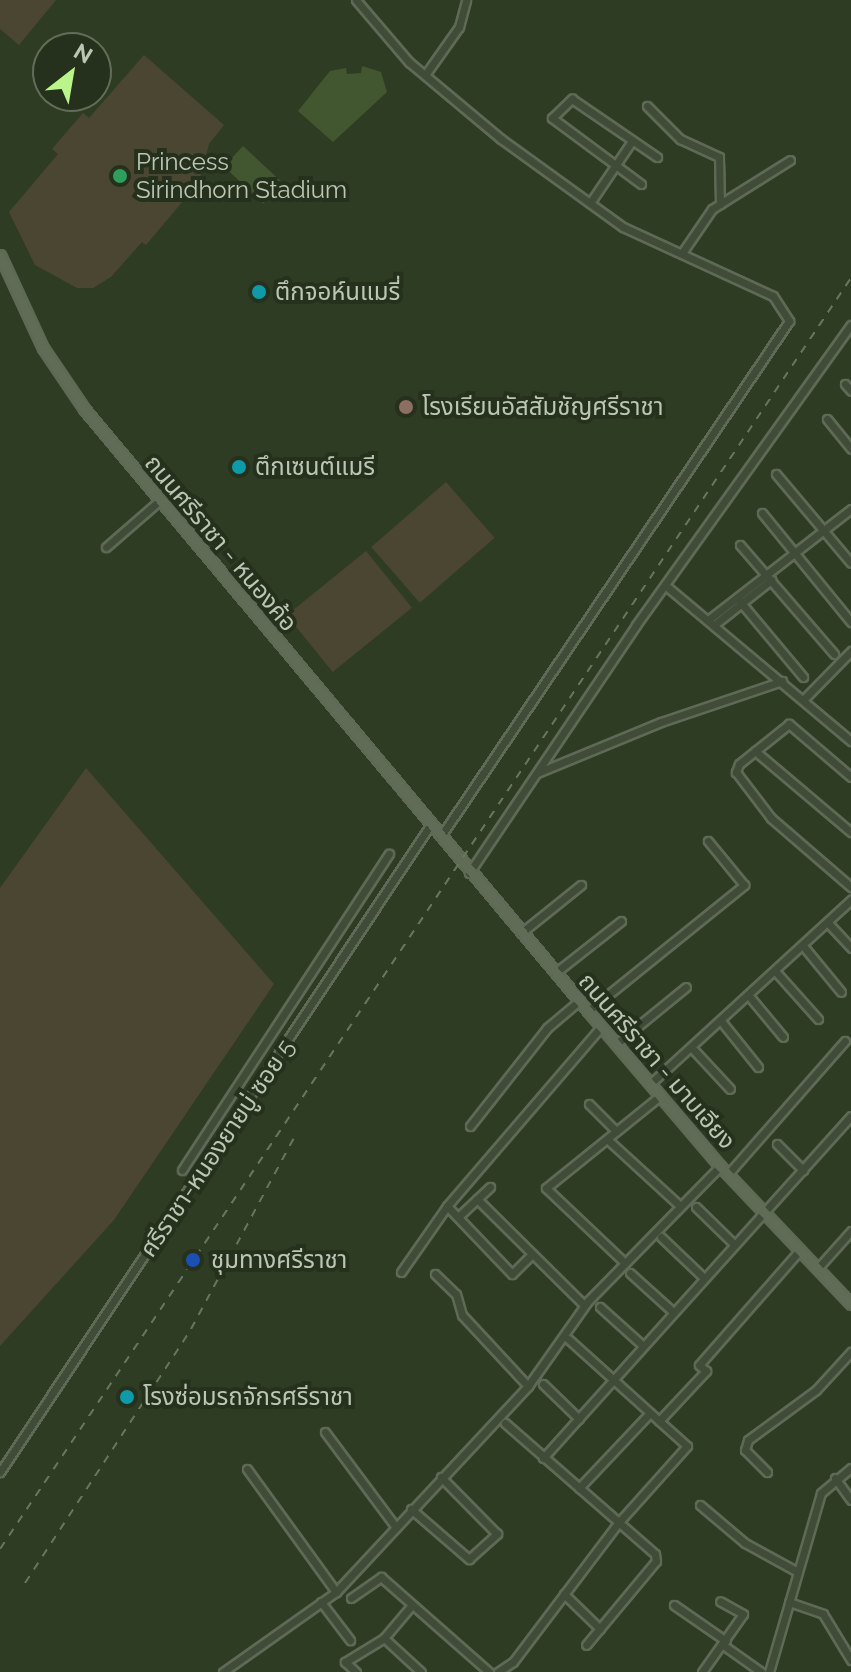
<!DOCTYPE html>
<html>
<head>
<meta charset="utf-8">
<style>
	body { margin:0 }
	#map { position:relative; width:851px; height:1672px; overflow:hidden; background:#2f3c24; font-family:Raleway,"Noto Sans Thai",sans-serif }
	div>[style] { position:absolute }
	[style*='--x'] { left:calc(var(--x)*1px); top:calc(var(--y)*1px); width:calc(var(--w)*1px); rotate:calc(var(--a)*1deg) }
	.green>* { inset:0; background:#4a4631; transform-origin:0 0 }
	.water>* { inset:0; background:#42572f; transform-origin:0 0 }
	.roads { filter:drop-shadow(2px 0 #5f6a56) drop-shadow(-2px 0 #5f6a56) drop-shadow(0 2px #5f6a56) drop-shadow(0 -2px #5f6a56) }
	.minor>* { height:7px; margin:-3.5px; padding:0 3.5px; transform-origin:3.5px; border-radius:3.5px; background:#414c38 }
	.major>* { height:9px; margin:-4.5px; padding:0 4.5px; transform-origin:4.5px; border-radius:4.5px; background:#606c56 }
	.rail>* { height:2px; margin-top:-1px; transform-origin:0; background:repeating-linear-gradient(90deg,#68765e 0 8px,transparent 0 16px) }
	.dots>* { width:22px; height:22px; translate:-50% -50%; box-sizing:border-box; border:4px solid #26311d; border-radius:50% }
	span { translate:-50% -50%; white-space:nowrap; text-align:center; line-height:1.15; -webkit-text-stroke:8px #26311d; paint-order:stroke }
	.poi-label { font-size:24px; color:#bcc7b3 }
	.left { translate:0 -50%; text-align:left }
	.street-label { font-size:24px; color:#bcc7b3 }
	.north { position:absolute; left:32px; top:32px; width:80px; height:80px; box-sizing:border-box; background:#26311d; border:2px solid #626d59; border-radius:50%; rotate:31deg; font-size:22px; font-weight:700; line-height:32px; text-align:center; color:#bcc7b3 }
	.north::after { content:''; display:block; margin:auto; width:28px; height:36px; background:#b9f58b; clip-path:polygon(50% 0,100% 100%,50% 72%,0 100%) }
</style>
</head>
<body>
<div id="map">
	<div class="green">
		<i style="clip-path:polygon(0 0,56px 0,19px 45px,0 29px)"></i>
		<i style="clip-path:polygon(144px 55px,224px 125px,209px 144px,199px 182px,146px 245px,142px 242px,111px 277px,93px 288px,77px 288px,35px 265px,9px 212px,58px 154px,52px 149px,83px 113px,89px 118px)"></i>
		<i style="left:446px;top:482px;width:74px;height:99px;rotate:49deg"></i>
		<i style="left:366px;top:551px;width:73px;height:102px;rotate:51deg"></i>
		<i style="clip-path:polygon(86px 768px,274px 984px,114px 1220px,0 1346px,0 888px)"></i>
	</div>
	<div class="water">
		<i style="clip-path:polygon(362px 66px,381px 72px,387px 92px,333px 142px,298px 111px,330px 71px,346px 68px,347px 74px,361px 73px)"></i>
		<i style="left:243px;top:146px;width:54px;height:28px;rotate:43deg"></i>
	</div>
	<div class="roads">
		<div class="minor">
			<i style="--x:356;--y:0;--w:82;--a:49.5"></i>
			<i style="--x:409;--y:62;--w:120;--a:39.9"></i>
			<i style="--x:501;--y:139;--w:150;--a:35.8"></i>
			<i style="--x:623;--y:227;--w:165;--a:24.7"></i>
			<i style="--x:773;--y:296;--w:30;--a:57"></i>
			<i style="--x:789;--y:321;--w:622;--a:124.05"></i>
			<i style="--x:425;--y:75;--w:59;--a:-54.7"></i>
			<i style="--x:459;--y:27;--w:28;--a:-75"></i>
			<i style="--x:647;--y:106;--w:47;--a:45"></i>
			<i style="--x:680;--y:139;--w:43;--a:24.8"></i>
			<i style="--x:719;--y:157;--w:47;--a:88.8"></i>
			<i style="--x:641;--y:184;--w:111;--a:-143.4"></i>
			<i style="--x:552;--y:118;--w:28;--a:-44"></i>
			<i style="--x:572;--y:99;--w:103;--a:34.3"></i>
			<i style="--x:590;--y:203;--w:75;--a:-55.9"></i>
			<i style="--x:682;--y:253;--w:53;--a:-55.7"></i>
			<i style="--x:712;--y:209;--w:92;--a:-32.1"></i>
			<i style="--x:845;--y:384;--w:9;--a:49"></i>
			<i style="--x:827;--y:419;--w:38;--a:51"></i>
			<i style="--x:776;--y:474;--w:116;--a:49.9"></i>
			<i style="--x:762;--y:513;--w:141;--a:50.8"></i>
			<i style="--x:740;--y:545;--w:144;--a:49.2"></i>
			<i style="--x:106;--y:547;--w:70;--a:-41"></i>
			<i style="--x:665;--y:585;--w:243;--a:40"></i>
			<i style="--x:737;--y:598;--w:103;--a:50.1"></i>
			<i style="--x:708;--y:620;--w:181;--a:-37.8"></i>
			<i style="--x:714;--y:625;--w:73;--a:-38.3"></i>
			<i style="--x:803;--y:700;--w:69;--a:-45.6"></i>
			<i style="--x:755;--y:751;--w:126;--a:40.2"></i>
			<i style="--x:537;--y:773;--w:134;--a:-22.4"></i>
			<i style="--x:661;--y:722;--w:128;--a:-18.7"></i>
			<i style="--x:851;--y:777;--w:82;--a:-139.5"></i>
			<i style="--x:789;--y:724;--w:64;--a:141.3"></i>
			<i style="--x:739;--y:764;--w:9;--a:111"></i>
			<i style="--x:736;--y:772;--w:58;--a:52.7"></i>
			<i style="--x:771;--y:818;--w:106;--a:40.8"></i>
			<i style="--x:469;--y:873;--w:299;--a:-56"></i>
			<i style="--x:636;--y:625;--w:369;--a:-54.4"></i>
			<i style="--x:829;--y:924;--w:33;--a:47"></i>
			<i style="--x:521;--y:933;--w:77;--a:-38.7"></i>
			<i style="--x:804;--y:947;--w:58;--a:50.6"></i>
			<i style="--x:776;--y:972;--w:63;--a:48.2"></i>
			<i style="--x:555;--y:973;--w:84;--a:-38.2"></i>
			<i style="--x:749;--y:996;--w:53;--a:50.3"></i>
			<i style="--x:588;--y:1011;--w:201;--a:-38.9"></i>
			<i style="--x:744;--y:885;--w:57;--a:-129.3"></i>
			<i style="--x:721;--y:1021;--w:59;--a:51.2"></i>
			<i style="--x:616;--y:1044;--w:90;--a:-39.2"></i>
			<i style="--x:691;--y:1047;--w:57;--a:47.1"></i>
			<i style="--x:650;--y:1084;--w:273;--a:-42.5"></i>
			<i style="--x:589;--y:1104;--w:38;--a:45"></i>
			<i style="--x:470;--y:1126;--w:125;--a:-51.8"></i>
			<i style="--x:547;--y:1028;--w:42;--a:-40.2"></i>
			<i style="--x:607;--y:1139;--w:99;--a:42.5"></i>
			<i style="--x:777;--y:1144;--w:37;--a:45"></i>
			<i style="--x:182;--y:1170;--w:378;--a:-56.8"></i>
			<i style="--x:728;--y:1174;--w:177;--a:-48.7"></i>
			<i style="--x:477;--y:1199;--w:151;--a:44.7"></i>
			<i style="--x:447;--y:1206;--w:94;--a:46.3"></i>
			<i style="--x:512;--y:1274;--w:28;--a:-45"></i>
			<i style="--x:696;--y:1207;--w:54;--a:44.3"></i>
			<i style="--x:458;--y:1217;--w:44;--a:-43.2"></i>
			<i style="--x:661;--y:1237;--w:59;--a:43.6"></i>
			<i style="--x:625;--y:1263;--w:109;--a:-136.5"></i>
			<i style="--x:546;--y:1188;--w:146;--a:-38.9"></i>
			<i style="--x:817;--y:1269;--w:51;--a:-48.2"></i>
			<i style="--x:401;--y:1272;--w:80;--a:-55.1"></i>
			<i style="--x:447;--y:1206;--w:236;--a:-49.3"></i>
			<i style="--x:630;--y:1273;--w:58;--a:42.2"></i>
			<i style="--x:435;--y:1274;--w:29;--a:44"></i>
			<i style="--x:456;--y:1294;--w:22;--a:74"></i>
			<i style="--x:462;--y:1315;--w:97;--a:47.1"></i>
			<i style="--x:600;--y:1307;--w:57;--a:42.1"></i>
			<i style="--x:543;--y:1384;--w:50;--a:44.2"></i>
			<i style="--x:659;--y:1421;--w:69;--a:-46.8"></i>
			<i style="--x:706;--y:1371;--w:9;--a:-139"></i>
			<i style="--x:699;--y:1365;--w:153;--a:-48.7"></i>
			<i style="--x:505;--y:1423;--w:199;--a:41.1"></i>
			<i style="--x:655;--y:1554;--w:7;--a:82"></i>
			<i style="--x:656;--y:1561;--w:109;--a:129.8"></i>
			<i style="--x:325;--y:1432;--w:117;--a:53.3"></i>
			<i style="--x:543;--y:1458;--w:460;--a:-48"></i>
			<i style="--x:247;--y:1469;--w:152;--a:54.1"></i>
			<i style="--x:0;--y:1472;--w:778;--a:-56.37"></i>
			<i style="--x:767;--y:1472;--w:31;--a:-135"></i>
			<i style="--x:745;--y:1450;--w:10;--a:-73"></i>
			<i style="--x:748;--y:1440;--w:84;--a:-36.3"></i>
			<i style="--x:816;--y:1390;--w:52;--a:-47.4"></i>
			<i style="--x:835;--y:1478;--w:27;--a:54"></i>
			<i style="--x:579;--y:1488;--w:103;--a:-46.6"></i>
			<i style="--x:700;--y:1505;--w:59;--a:40.2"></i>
			<i style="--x:745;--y:1543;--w:60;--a:28.7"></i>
			<i style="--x:411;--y:1509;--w:77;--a:40.8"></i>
			<i style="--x:469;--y:1559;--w:38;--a:-42"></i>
			<i style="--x:497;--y:1534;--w:80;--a:-134.5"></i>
			<i style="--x:564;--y:1594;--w:50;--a:44.2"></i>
			<i style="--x:351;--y:1598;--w:37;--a:-35"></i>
			<i style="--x:381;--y:1577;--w:144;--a:41.3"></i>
			<i style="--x:321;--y:1602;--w:48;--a:52.7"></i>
			<i style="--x:789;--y:1602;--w:36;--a:19"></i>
			<i style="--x:823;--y:1614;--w:54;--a:58.7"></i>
			<i style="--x:674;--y:1605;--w:63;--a:34.7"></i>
			<i style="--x:384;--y:1638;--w:50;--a:42.6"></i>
			<i style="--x:723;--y:1645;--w:47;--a:35.4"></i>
			<i style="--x:223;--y:1672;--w:138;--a:-35.3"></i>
			<i style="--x:336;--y:1592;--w:282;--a:-47"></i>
			<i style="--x:528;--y:1386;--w:104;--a:-54.8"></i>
			<i style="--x:588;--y:1301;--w:189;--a:-45.6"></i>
			<i style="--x:356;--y:1672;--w:15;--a:-138"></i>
			<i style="--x:345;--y:1662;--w:46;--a:-31.6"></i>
			<i style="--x:384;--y:1638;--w:42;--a:-49.8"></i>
			<i style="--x:498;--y:1672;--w:18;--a:-34"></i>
			<i style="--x:513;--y:1662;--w:176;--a:-52.9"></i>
			<i style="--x:619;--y:1522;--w:102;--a:-48.2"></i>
			<i style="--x:687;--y:1446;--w:160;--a:-138"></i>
			<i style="--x:702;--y:1672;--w:71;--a:-54.7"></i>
			<i style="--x:743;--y:1614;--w:26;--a:-151"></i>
			<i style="--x:769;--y:1672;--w:186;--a:-73.8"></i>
			<i style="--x:821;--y:1493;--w:39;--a:-40"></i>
		</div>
		<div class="major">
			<i style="--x:0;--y:255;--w:102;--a:65.2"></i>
			<i style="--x:43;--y:348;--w:75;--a:55.9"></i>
			<i style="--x:85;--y:410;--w:784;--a:50.07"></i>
			<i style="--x:588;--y:1011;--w:204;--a:49.6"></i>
			<i style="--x:720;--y:1166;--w:190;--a:46.5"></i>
		</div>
	</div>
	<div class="rail">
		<i style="--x:0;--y:1549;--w:1530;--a:-56.2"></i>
		<i style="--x:25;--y:1583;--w:303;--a:-56.8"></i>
		<i style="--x:191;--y:1329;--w:221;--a:-61.7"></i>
	</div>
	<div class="dots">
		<i style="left:120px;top:176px;background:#2e9e5b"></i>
		<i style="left:259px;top:292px;background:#0f9aa8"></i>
		<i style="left:406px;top:407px;background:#8d6e63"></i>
		<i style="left:239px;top:467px;background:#0f9aa8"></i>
		<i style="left:193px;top:1260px;background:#1a4fb4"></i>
		<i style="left:127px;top:1397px;background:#0f9aa8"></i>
	</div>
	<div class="poi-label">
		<span class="left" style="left:136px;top:176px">Princess<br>Sirindhorn Stadium</span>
		<span class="left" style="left:275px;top:292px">ตึกจอห์นแมรี่</span>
		<span class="left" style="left:422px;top:407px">โรงเรียนอัสสัมชัญศรีราชา</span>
		<span class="left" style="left:255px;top:467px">ตึกเซนต์แมรี</span>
		<span class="left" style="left:211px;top:1260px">ชุมทางศรีราชา</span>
		<span class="left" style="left:143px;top:1397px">โรงซ่อมรถจักรศรีราชา</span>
	</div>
	<div class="street-label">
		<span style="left:221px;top:543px;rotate:50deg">ถนนศรีราชา - หนองค้อ</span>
		<span style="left:657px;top:1061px;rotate:49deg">ถนนศรีราชา - มาบเอียง</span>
		<span style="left:217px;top:1148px;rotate:-56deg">ศรีราชา-หนองยายบู่ ซอย 5</span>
	</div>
	<div class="north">N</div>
</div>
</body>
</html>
